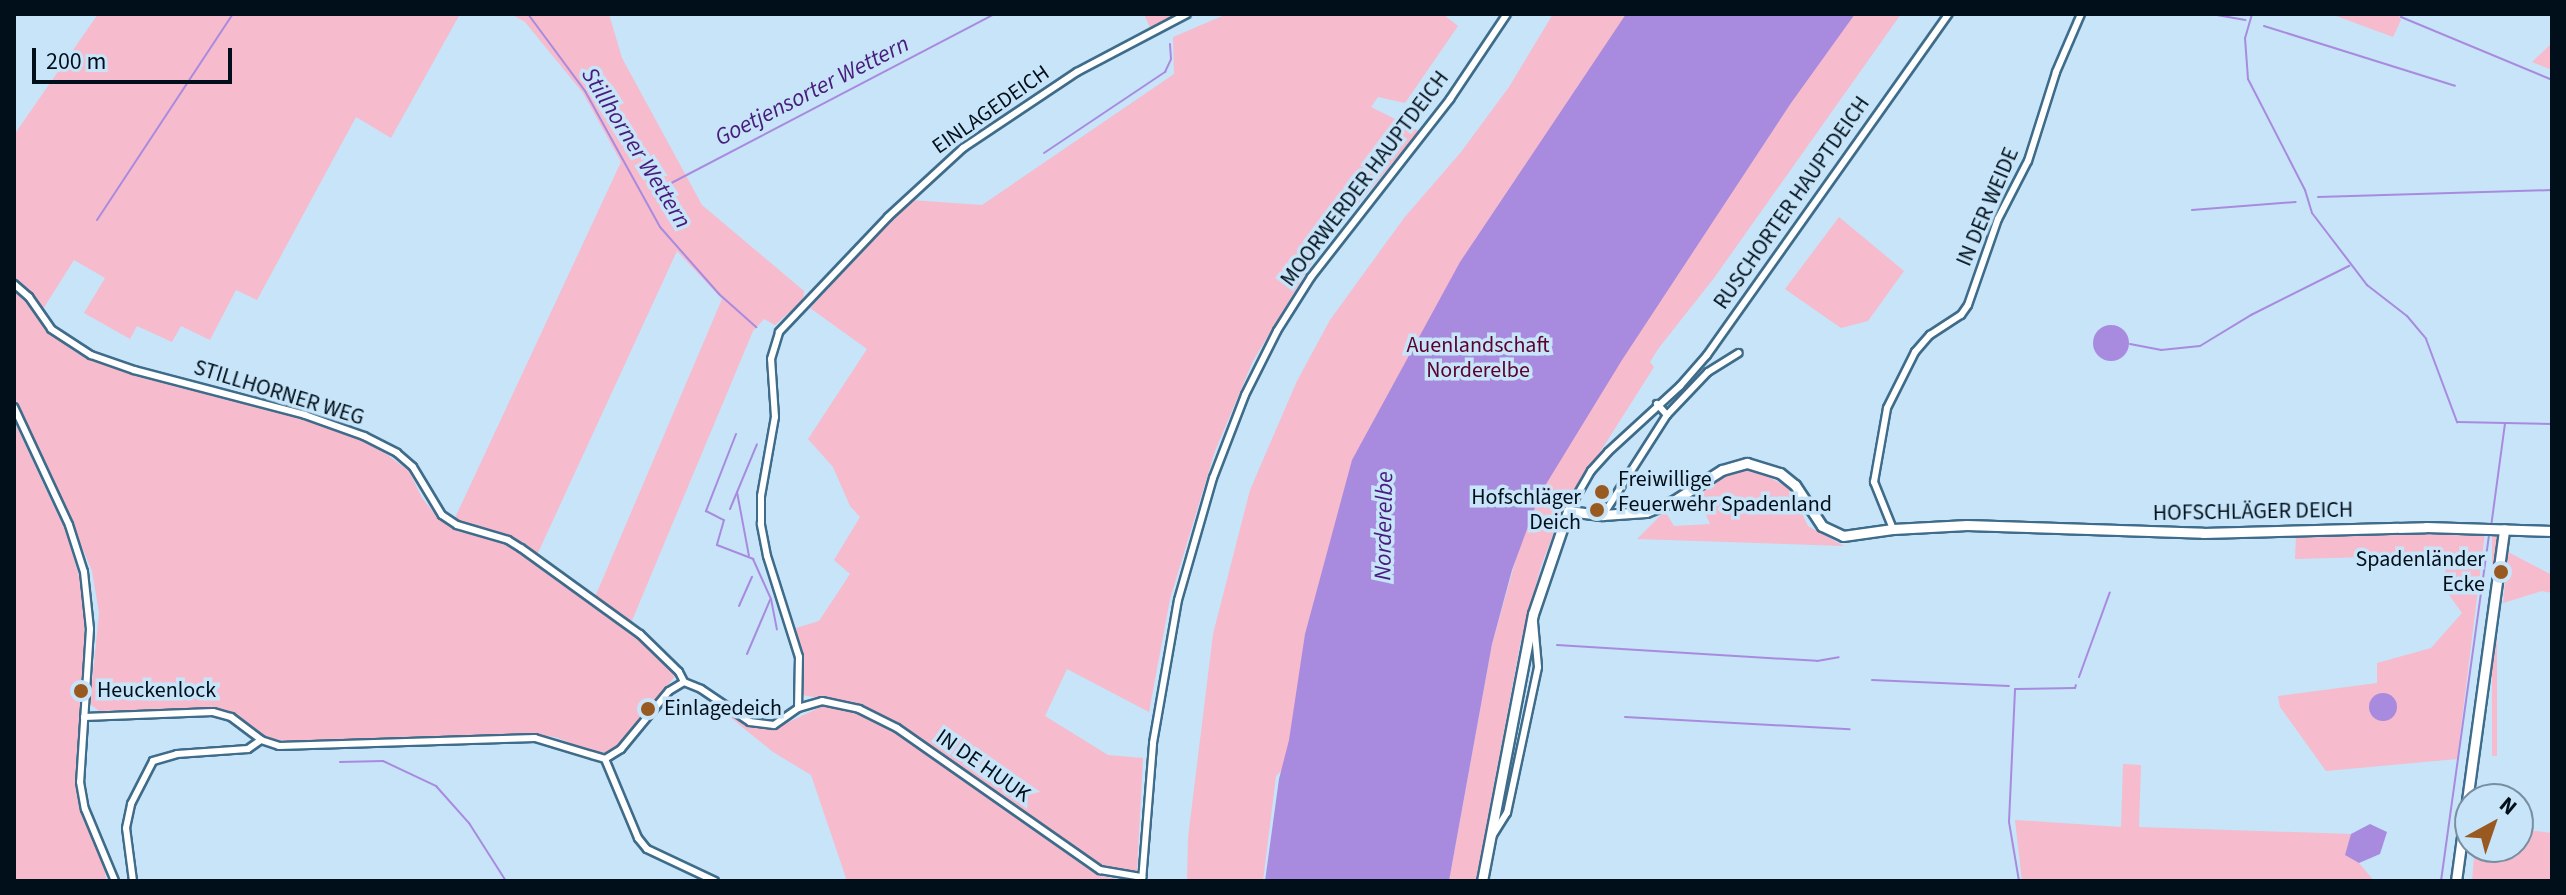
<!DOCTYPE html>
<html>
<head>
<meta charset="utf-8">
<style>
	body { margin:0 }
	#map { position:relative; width:2566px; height:895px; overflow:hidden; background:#c7e4f9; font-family:"Source Sans 3",sans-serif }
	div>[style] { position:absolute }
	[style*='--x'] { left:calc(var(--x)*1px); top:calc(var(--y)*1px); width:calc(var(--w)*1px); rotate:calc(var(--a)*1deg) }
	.green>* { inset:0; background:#f6bbcc; transform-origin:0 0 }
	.water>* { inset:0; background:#a88bdf }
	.round { border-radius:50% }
	.stream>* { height:2px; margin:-1px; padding:0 1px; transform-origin:1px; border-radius:1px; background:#a88bdf }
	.roads { filter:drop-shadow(2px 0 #3e6c8a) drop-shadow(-2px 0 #3e6c8a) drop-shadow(0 2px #3e6c8a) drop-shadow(0 -2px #3e6c8a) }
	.street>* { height:6px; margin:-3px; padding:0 3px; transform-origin:3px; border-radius:3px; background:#fff }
	.secondary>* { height:9px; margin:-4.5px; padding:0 4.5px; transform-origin:4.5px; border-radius:4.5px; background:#fff }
	.dots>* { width:22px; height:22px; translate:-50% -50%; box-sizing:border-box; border:4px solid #c7e4f9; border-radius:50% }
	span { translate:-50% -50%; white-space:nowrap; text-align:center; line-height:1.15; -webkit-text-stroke:7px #c7e4f9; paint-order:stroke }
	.street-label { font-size:22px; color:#000f1a }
	.park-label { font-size:22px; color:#5b022e }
	.poi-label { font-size:22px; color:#000f1a }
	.left { translate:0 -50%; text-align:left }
	.right { translate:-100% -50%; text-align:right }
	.water-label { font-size:24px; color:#481c7d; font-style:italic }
	.frame { position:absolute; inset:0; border:16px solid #000f1a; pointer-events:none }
	.north { position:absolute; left:2454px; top:783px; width:80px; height:80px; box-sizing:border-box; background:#c7e4f9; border:2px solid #778fa0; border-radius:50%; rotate:40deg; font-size:22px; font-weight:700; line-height:32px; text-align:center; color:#000f1a }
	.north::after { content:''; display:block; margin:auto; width:28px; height:36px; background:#995a21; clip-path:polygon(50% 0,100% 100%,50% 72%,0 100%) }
	.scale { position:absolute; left:32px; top:48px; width:200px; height:36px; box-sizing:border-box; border:4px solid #000f1a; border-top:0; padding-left:10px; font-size:24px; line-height:28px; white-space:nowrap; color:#000f1a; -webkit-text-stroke:6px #c7e4f9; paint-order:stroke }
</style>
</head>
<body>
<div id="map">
	<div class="green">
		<i style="clip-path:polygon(98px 14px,460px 14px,391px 138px,356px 117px,257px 300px,236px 290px,210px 340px,181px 326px,172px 342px,137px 326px,130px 339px,84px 313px,105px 278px,74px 260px,43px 309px,30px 293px,14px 281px,14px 135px)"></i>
		<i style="clip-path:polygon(511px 14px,609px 14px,622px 58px,702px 205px,804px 291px,803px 300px,775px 325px,764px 319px,753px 331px,631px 623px,595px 597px,722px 299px,677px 251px,537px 555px,503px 534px,454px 520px,621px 162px,583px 93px,525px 22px)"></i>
		<i style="clip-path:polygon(1144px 14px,1183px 14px,1151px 30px)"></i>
		<i style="clip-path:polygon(1227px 14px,1443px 14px,1458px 26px,1405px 103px,1378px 97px,1371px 107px,1419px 131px,1319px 251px,1253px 361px,1215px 451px,1170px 599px,1149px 712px,1067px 669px,1045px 716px,1108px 755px,1143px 758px,1137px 871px,1122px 871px,1102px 865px,899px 724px,860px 705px,802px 695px,804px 668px,796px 628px,819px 621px,850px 574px,834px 560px,860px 517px,850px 506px,833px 467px,808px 439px,867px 349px,810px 308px,910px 200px,982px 205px,1174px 74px,1173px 37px)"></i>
		<i style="clip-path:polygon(1553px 14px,1901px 14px,1714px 278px,1658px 349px,1650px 362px,1654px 367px,1562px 512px,1541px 566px,1520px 645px,1476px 881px,1449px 881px,1492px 644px,1523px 534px,1276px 776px,1263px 881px,1187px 881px,1188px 838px,1213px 634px,1250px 490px,1297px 381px,1330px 320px,1404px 218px,1461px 152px,1509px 87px)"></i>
		<i style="clip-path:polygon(2331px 14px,2398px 14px,2401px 20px,2393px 37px)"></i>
		<i style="clip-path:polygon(2552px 43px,2552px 70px,2532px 62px)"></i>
		<i style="clip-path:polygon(1839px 217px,1904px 271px,1868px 321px,1841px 328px,1785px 289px)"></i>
		<i style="clip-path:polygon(14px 288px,28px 300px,47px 331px,77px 353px,133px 374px,303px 419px,373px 444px,409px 471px,422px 498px,439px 519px,457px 531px,504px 543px,526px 555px,628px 629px,676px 675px,613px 751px,599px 754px,555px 737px,535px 735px,287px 741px,268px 738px,241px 718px,213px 708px,99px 711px,90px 704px,99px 613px,92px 571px,54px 480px,14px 400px)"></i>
		<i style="clip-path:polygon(14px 421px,67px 534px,83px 591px,85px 644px,75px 782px,80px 811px,105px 868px,106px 881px,14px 881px)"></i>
		<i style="clip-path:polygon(1731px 469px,1757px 470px,1790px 489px,1808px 526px,1844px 546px,1637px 539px,1665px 511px,1674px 526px,1710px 524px,1696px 492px)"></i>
		<i style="clip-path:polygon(2376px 532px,2485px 533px,2457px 759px,2326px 771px,2280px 707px,2278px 696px,2377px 683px,2377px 663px,2431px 648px,2462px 613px,2447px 592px,2444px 555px,2295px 559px,2296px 536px)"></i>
		<i style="left:2492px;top:533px;width:5px;height:223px"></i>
		<i style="clip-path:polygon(2508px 552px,2552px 575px,2552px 593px,2542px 591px,2503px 603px)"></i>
		<i style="clip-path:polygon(703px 695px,747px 726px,774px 729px,825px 705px,857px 713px,895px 732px,1098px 875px,1125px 881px,847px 881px,811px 775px,773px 752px)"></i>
		<i style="clip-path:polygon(2123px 764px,2141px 765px,2139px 827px,2351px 834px,2346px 855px,2359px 863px,2374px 881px,2022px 881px,2015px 820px,2121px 827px)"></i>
		<i style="clip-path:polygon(2518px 829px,2552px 833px,2552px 881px,2472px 881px,2475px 847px,2518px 847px)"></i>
	</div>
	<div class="water">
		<i style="clip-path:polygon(1626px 14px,1855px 14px,1791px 103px,1622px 360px,1540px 494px,1512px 570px,1492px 644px,1449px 881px,1265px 881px,1279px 779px,1289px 740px,1305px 634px,1352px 460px,1460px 262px)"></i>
		<i class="round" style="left:2093px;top:325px;width:36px;height:36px"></i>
		<i class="round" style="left:2369px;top:693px;width:28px;height:28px"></i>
		<i style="clip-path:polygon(2370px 824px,2387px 832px,2380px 854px,2359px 863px,2345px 855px,2351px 834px)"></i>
	</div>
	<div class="stream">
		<i style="--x:528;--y:14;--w:96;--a:53.5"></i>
		<i style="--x:585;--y:91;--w:155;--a:61.1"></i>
		<i style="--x:660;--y:227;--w:89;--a:48.6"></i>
		<i style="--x:719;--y:294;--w:50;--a:41.7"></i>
		<i style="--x:2211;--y:14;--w:35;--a:10"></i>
		<i style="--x:2252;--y:14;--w:25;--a:106"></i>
		<i style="--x:2245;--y:38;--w:41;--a:85.8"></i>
		<i style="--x:2248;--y:79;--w:125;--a:62.8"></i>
		<i style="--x:2305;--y:190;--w:24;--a:73"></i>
		<i style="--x:2312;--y:213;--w:91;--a:52.6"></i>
		<i style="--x:2367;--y:285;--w:51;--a:37.8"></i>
		<i style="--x:2407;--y:316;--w:30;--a:50"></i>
		<i style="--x:2426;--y:339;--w:89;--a:69.5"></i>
		<i style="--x:2457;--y:422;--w:95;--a:1.2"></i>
		<i style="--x:2401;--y:17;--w:164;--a:22.6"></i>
		<i style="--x:2264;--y:26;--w:200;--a:17.4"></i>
		<i style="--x:1044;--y:153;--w:146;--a:-33.8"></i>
		<i style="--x:1165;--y:72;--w:14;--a:-65"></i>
		<i style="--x:1171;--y:59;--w:15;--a:-94"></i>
		<i style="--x:658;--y:190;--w:379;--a:-27.6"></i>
		<i style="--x:2318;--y:197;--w:234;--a:-1.7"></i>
		<i style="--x:2192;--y:210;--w:104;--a:-4.4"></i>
		<i style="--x:97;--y:220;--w:247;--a:-56.6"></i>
		<i style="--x:2130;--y:344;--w:32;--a:11"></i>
		<i style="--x:2161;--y:350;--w:39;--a:-6"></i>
		<i style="--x:2200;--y:346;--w:60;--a:-31.3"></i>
		<i style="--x:2251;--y:315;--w:110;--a:-26.6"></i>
		<i style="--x:736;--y:434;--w:83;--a:111.3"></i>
		<i style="--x:706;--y:511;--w:20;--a:27"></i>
		<i style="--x:724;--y:520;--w:26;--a:106"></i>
		<i style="--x:717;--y:545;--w:39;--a:21"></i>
		<i style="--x:753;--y:559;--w:44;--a:65.8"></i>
		<i style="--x:771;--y:599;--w:31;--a:79"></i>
		<i style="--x:737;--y:492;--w:65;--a:79.4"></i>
		<i style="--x:730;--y:509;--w:70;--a:-67.4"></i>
		<i style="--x:2491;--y:527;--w:105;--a:-82.3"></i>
		<i style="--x:739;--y:606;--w:32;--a:-66"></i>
		<i style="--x:1557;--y:645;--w:260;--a:3.5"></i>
		<i style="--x:1817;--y:661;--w:22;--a:-10"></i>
		<i style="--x:747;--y:654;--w:59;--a:-66.9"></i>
		<i style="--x:2079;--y:677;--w:90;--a:-70"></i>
		<i style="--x:1872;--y:680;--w:137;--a:2.5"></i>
		<i style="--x:1625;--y:717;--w:225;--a:3.1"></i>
		<i style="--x:340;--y:762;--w:43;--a:-1.3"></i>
		<i style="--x:383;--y:761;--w:59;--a:25.3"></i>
		<i style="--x:436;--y:786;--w:50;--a:48.3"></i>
		<i style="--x:469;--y:823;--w:69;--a:57.5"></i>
		<i style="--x:2019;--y:881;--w:60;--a:-99.6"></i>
		<i style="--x:2009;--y:822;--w:133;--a:-87.4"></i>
		<i style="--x:2015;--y:689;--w:60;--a:-1"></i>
		<i style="--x:2075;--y:688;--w:3;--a:-72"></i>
		<i style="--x:2441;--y:881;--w:351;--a:-82.1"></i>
	</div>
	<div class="roads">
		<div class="street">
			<i style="--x:14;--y:284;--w:20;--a:41"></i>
			<i style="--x:29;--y:297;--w:39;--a:55"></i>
			<i style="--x:51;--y:329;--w:48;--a:33"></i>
			<i style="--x:91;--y:355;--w:46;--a:19.2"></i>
			<i style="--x:134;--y:370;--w:177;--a:14.7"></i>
			<i style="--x:305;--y:415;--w:63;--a:19.6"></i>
			<i style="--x:364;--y:436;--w:37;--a:27"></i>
			<i style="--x:397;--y:453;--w:21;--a:41"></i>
			<i style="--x:413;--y:467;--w:56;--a:58.9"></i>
			<i style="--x:442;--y:515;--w:18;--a:34"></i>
			<i style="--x:457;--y:525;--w:53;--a:16.4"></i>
			<i style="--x:508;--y:540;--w:15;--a:32"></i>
			<i style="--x:521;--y:548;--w:147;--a:35.9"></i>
			<i style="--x:640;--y:634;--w:54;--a:44.3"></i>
			<i style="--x:679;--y:672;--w:11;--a:63"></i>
			<i style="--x:684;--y:682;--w:18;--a:22"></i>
			<i style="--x:701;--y:689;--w:59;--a:34"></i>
			<i style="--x:750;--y:722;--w:24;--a:7"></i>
			<i style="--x:774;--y:725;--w:29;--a:-35"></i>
			<i style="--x:798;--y:708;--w:25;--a:-16"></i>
			<i style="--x:822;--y:701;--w:38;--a:12"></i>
			<i style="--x:859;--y:709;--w:42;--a:26.6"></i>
			<i style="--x:897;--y:728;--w:248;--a:35"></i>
			<i style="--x:1100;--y:870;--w:43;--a:9.5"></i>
			<i style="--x:14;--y:407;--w:130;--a:65"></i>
			<i style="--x:69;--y:525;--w:49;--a:72.3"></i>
			<i style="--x:84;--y:572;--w:57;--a:84"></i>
			<i style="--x:90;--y:629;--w:153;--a:93.7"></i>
			<i style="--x:80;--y:782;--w:27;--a:80"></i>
			<i style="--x:85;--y:809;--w:78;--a:67.4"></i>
			<i style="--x:1667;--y:415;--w:59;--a:-46.4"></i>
			<i style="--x:1708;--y:372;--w:36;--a:-32"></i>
			<i style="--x:1568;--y:511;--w:46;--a:-60.1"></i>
			<i style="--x:1591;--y:471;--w:25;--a:-48"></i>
			<i style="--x:1608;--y:452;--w:98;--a:-42.5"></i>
			<i style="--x:1680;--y:386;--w:41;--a:-48.9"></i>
			<i style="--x:1707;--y:355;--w:418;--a:-54.7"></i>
			<i style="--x:1603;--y:515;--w:119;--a:-57.4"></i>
			<i style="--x:1667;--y:415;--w:15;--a:-132"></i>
			<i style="--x:1893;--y:529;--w:51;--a:-112"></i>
			<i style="--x:1874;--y:482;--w:75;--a:-80"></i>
			<i style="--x:1887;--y:408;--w:63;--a:-63.4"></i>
			<i style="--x:1915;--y:352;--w:23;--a:-49"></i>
			<i style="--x:1930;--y:335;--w:37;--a:-33"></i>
			<i style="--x:1961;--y:315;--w:12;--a:-55"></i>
			<i style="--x:1968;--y:305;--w:91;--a:-70.8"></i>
			<i style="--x:1998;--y:219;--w:65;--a:-62.7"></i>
			<i style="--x:2028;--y:161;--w:93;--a:-72.5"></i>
			<i style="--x:2056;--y:72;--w:63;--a:-66.7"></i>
			<i style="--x:798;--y:708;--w:51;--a:-88.9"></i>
			<i style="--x:799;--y:657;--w:106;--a:-107.6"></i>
			<i style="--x:767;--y:556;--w:33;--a:-101"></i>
			<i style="--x:761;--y:524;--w:28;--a:-90"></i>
			<i style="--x:761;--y:496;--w:80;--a:-80"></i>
			<i style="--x:775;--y:417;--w:58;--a:-93.9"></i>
			<i style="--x:771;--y:359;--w:28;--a:-73"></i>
			<i style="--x:779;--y:332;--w:158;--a:-46.5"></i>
			<i style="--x:888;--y:217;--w:102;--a:-42.6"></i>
			<i style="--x:963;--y:148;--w:137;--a:-33.7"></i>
			<i style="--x:1077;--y:72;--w:124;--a:-27.8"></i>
			<i style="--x:84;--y:717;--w:129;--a:-2.2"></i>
			<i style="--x:213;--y:712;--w:19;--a:16"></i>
			<i style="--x:231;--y:717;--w:38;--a:37"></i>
			<i style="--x:261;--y:740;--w:19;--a:18"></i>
			<i style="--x:279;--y:746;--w:256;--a:-1.8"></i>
			<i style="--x:535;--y:738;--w:73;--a:16.7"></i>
			<i style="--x:605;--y:759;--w:86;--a:67.3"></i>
			<i style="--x:638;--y:838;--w:14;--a:51"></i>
			<i style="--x:647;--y:849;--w:75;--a:25.2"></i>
			<i style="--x:605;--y:759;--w:19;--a:-32"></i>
			<i style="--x:621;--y:749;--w:75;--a:-50.4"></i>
			<i style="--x:669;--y:691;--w:17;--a:-31"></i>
			<i style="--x:1493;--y:835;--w:26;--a:-58"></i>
			<i style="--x:1507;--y:813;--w:149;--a:-78"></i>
			<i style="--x:1538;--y:667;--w:45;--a:-95.1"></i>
			<i style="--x:133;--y:881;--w:53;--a:-97.5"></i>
			<i style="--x:126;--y:828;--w:25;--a:-78"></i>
			<i style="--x:131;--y:804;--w:48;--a:-62.9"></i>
			<i style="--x:153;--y:761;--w:25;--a:-16"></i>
			<i style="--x:177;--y:754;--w:71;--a:-4"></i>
			<i style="--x:248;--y:749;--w:16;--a:-35"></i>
			<i style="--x:1142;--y:881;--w:138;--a:-85.4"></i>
			<i style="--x:1153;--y:743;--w:145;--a:-80.1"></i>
			<i style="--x:1178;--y:600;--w:127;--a:-74"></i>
			<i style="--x:1213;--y:478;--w:89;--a:-68.9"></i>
			<i style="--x:1245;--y:395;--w:72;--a:-63.4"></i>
			<i style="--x:1277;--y:331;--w:64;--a:-57.8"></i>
			<i style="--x:1311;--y:277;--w:226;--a:-52"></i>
			<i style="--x:1450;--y:99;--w:102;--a:-56.2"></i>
		</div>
		<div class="secondary">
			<i style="--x:1482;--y:881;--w:272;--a:-79.2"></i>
			<i style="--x:1533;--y:614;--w:109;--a:-71.2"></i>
			<i style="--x:1568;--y:511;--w:35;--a:7"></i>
			<i style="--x:1603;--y:515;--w:43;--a:-4"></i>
			<i style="--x:1646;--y:512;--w:31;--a:-22"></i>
			<i style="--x:1675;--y:500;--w:56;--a:-32.6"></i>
			<i style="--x:1722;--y:470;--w:26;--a:-16"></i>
			<i style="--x:1747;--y:463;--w:34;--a:17"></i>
			<i style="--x:1780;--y:473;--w:19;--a:39"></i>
			<i style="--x:1795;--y:485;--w:49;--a:56.6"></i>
			<i style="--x:1822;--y:526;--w:23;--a:25"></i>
			<i style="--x:1843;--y:536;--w:50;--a:-8"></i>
			<i style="--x:1893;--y:529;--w:74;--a:-3.1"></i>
			<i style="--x:1967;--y:525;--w:236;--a:1.9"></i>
			<i style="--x:2203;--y:533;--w:223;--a:-1.5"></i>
			<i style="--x:2426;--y:527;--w:126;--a:1.8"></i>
			<i style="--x:2456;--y:881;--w:355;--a:-82.2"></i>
		</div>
	</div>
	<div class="dots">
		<i style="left:1602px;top:492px;background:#995a21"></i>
		<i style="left:1597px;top:510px;background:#995a21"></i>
		<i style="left:2501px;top:572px;background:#995a21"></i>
		<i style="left:81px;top:691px;background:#995a21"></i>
		<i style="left:648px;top:709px;background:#995a21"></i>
	</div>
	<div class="street-label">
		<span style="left:991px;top:110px;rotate:-35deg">EINLAGEDEICH</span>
		<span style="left:1365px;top:179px;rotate:-53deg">MOORWERDER HAUPTDEICH</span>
		<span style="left:1792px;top:203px;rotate:-55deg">RUSCHORTER HAUPTDEICH</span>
		<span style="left:1988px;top:207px;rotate:-67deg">IN DER WEIDE</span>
		<span style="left:279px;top:393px;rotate:17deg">STILLHORNER WEG</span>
		<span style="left:2253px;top:512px;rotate:-1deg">HOFSCHLÄGER DEICH</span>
		<span style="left:983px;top:766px;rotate:35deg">IN DE HUUK</span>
	</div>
	<div class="park-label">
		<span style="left:1478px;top:358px">Auenlandschaft<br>Norderelbe</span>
	</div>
	<div class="poi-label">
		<span class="left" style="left:1618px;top:492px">Freiwillige<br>Feuerwehr Spadenland</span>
		<span class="right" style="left:1581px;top:510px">Hofschläger<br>Deich</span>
		<span class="right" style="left:2485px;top:572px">Spadenländer<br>Ecke</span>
		<span class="left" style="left:97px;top:691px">Heuckenlock</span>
		<span class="left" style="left:664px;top:709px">Einlagedeich</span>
	</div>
	<div class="water-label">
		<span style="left:812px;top:91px;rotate:-27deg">Goetjensorter Wettern</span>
		<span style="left:636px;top:148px;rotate:58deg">Stillhorner Wettern</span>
		<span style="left:1384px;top:526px;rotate:-89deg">Norderelbe</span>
	</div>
	<div class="frame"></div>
	<div class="north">N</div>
	<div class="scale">200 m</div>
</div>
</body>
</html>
